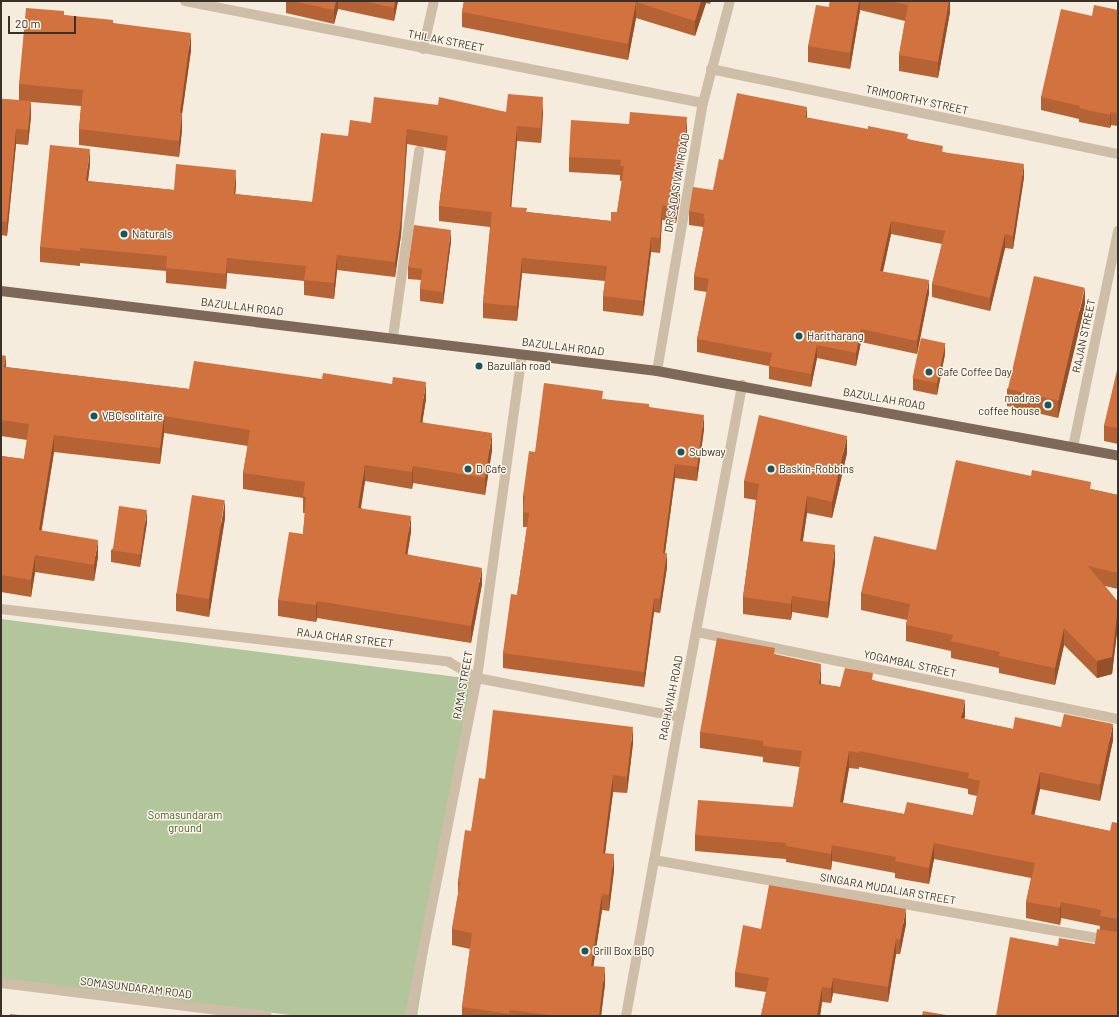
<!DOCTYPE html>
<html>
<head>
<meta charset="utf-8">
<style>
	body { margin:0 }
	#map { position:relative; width:1119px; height:1017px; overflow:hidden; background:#f5ecdd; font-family:Barlow,sans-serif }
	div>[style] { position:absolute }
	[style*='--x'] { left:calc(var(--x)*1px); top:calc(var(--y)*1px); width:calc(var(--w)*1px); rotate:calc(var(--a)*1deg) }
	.green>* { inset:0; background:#b3c69b }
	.minor>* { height:10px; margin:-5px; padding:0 5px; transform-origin:5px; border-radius:5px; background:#cfbea7 }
	.major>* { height:10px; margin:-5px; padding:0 5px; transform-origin:5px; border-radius:5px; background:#7e6958 }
	.wall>* { inset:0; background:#b56235 }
	.shaded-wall>* { inset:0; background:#93502b }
	.building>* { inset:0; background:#d2723e; transform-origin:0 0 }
	.dots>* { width:11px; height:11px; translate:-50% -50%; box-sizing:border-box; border:2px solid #fcf6ea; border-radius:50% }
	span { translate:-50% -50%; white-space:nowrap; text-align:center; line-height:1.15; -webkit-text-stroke:3px #fcf6ea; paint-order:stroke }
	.street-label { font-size:11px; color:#3b3028 }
	.poi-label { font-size:11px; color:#3b3028 }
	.left { translate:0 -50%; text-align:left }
	.right { translate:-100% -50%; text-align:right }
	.park-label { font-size:11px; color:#445c29 }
	.frame { position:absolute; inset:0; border:2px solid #3b3028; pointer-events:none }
	.scale { position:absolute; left:8px; top:16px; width:68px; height:18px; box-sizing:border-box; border:2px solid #3b3028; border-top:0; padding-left:5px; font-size:12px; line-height:14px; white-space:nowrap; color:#3b3028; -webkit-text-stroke:3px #fcf6ea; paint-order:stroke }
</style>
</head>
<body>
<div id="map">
	<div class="green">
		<i style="clip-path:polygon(1px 619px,473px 679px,417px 1016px,298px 1016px,1px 979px)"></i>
	</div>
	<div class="minor">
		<i style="--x:185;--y:1;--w:528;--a:11.14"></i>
		<i style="--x:423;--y:49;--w:49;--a:-77.1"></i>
		<i style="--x:711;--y:69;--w:416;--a:11.8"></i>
		<i style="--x:393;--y:337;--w:188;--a:-82"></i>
		<i style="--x:657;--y:371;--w:272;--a:-80.3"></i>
		<i style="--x:703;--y:103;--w:106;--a:-75.2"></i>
		<i style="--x:1073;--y:447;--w:221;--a:-78.2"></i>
		<i style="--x:1;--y:609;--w:451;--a:6.7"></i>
		<i style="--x:449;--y:662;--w:32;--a:30"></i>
		<i style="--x:477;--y:678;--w:207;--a:10.9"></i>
		<i style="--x:697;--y:632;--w:430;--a:11.7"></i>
		<i style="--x:654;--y:860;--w:471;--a:10"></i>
		<i style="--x:1;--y:983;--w:268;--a:7.1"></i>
		<i style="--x:410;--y:1016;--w:345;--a:-78.8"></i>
		<i style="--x:477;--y:678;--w:326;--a:-82.1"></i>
		<i style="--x:626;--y:1016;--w:304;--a:-79.8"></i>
		<i style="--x:680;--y:717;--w:338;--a:-79.4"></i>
	</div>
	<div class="major">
		<i style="--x:1;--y:291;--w:661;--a:6.95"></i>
		<i style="--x:657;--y:371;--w:469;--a:10.4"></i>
	</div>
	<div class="wall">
		<i style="clip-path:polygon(286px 1px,398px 1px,394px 21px,338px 9px,334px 24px,286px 13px)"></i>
		<i style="clip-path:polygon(464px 1px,711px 1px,710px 4px,706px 3px,695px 36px,636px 18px,628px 60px,462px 27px,462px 12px)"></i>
		<i style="clip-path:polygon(830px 1px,950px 1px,950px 12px,938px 78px,899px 71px,899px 55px,905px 21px,860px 10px,850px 69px,808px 62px,808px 46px,829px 7px)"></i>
		<i style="clip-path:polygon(1118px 10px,1118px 126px,1111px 125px,1110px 128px,1079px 122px,1079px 119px,1041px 110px,1041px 97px,1092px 16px)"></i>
		<i style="clip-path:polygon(64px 15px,113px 23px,191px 50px,182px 113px,182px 130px,179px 157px,79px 145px,79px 129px,81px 106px,31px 102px,31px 116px,28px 145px,16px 144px,7px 236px,1px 235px,1px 99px,19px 100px,19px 84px)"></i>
		<i style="clip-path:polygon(438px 105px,506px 112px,543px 112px,541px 143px,517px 141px,511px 207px,527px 212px,611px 221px,617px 212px,622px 181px,620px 181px,620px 175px,569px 172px,569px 157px,687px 132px,684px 162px,680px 162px,677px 182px,680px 198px,676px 223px,662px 220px,660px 253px,651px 252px,643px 316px,603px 311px,603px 296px,605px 281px,522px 273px,517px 321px,483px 318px,483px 303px,490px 227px,439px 221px,439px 206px,446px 151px,407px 144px,401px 235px,395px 277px,337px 270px,334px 299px,304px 295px,304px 281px,227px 273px,226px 289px,166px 283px,166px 271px,80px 263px,80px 266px,40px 262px,40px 247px,90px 164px,88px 181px,174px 190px,236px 185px,235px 194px,312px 202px,348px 136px,371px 123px)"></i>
		<i style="clip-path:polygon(807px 118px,908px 139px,943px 152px,1024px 177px,1013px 249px,1005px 248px,990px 311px,932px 297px,932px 284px,942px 244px,891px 234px,883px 272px,929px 293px,917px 354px,861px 342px,856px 366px,817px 358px,811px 387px,769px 379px,769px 366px,697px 352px,697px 339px,707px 292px,694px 290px,694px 276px,703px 230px,703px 227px,689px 225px,689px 211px,713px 190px,723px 160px)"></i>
		<i style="clip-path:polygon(451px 241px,443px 304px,420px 301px,420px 289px,421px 280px,408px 279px,408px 267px)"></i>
		<i style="clip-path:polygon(1085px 305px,1058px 418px,1007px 406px,1007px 389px)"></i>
		<i style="clip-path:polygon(945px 354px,937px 395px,913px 390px,913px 378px)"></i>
		<i style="clip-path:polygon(1px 355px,6px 367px,189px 389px,426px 399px,422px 422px,492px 450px,485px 495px,413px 483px,412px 489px,365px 481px,361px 508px,411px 532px,407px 554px,482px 584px,471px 643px,317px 618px,316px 622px,278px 616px,278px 600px,303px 534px,305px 513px,303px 513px,303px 498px,243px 489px,243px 473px,248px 446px,164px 433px,160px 464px,54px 452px,41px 531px,98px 557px,94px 581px,35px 572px,31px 597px,1px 592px,1px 456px,24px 459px,27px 440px,1px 436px)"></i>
		<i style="clip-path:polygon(1118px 370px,1118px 444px,1104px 441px,1104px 426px)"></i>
		<i style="clip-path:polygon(603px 399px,649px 407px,704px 429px,697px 481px,675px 478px,665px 553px,667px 567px,660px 613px,654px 612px,644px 687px,503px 668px,503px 653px,517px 595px,527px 527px,523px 527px,523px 496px,535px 452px)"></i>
		<i style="clip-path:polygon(847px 453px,832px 518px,807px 513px,803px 541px,835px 562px,828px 618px,792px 612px,791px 620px,743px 614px,743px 597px,756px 500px,744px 498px,744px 481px)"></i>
		<i style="clip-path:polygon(1091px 489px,1118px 495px,1118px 589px,1105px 586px,1118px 602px,1118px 624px,1112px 674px,1097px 678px,1064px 645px,1055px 685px,999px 673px,999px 668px,951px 658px,951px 651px,906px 641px,906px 625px,907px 620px,861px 610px,861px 593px,936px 550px)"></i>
		<i style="clip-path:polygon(225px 518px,209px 617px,176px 611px,176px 594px)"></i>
		<i style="clip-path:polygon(147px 522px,140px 567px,111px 562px,111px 550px)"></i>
		<i style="clip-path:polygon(evenodd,775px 654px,821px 680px,821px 684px,840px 687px,873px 680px,965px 716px,964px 719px,1013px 729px,1113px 740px,1100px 801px,1040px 789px,1034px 815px,1110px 831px,1118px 823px,1118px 1016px,1058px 946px,1095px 944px,1100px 929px,1100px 926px,1061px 918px,1060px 925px,1026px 918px,1026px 902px,1031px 878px,934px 859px,929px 884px,895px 878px,895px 873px,832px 861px,831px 870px,786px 862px,786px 859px,695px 851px,695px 835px,793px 807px,800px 767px,763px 762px,763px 757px,700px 748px,700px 732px,775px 654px,859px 767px,968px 789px,968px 794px,977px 796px,973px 815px,904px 814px,843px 803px,849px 768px,859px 769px,859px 767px)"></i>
		<i style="clip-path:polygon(633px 743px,627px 793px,613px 792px,605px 853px,614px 870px,609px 911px,602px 910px,593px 966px,605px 984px,601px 1016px,462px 1016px,462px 1007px,470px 949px,452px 945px,452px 929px,458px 894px,458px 881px,485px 779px)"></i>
		<i style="clip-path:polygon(906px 924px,900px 954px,896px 954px,888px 1002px,833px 993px,831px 1003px,822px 1002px,820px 1016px,761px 1016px,766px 992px,735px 987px,735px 972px,761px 929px)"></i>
	</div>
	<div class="shaded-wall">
		<i style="clip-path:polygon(336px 1px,338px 1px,338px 9px,334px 24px,334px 10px)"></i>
		<i style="clip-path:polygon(395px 1px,398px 1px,394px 21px,394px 8px)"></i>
		<i style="clip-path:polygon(701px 1px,706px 1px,706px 3px,695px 36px,695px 21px)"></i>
		<i style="clip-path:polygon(859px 1px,860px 1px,860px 10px,850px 69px,850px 53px)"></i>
		<i style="clip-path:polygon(949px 1px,950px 1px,950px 12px,938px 78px,938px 62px)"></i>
		<i style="clip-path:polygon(636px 2px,636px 18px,628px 60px,628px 44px)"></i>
		<i style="clip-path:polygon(191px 33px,191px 50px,180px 129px,180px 113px)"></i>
		<i style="clip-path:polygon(543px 97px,543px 112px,541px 143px,541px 128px)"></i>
		<i style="clip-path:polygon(31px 101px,31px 116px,28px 145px,28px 130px)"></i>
		<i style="clip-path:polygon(807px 107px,807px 120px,805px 117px)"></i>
		<i style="clip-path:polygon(1111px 112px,1111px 125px,1110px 128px,1110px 115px)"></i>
		<i style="clip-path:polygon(182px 113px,182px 130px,179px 157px,179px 141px)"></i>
		<i style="clip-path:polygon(687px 117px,687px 132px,684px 162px,684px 147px)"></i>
		<i style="clip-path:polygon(517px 126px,517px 141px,510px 222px,510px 207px)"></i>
		<i style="clip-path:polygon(16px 129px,16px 144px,7px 236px,7px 222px)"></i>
		<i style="clip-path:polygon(407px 129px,407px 144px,401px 235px,395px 277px,395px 262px)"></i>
		<i style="clip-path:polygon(680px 147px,680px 162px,675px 197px,675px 182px)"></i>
		<i style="clip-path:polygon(90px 149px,90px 164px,86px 196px,86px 181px)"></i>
		<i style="clip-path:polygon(1024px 164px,1024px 177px,1013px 249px,1013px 236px)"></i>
		<i style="clip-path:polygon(236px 170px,236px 185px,234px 209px,234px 194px)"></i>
		<i style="clip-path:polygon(680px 183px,680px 198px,676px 223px,676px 208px)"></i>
		<i style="clip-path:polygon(662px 205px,662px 220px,660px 253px,660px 238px)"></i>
		<i style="clip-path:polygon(891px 221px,891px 234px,880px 284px,880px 271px)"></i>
		<i style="clip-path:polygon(451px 230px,451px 241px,443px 304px,443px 292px)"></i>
		<i style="clip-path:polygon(1005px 234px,1005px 248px,990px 311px,990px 298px)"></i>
		<i style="clip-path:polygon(651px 237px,651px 252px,643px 316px,643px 301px)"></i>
		<i style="clip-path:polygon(337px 255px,337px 270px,334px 299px,334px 283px)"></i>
		<i style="clip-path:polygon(227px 258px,227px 273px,226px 289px,226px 274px)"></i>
		<i style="clip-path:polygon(522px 258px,522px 273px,517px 321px,517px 306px)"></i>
		<i style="clip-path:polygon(929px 280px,929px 293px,917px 354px,917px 341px)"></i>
		<i style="clip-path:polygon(1085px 288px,1085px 305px,1058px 418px,1058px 401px)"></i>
		<i style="clip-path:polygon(861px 329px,861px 342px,856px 366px,856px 353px)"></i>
		<i style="clip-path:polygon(945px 343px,945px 354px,937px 395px,937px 383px)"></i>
		<i style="clip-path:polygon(817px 345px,817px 358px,811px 387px,811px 374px)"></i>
		<i style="clip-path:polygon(6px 356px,6px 373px,4px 367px)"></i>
		<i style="clip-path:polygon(426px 382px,426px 399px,420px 438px,420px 422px)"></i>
		<i style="clip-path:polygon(704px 415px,704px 429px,697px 481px,697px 467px)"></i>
		<i style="clip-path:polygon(164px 416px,164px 433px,160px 464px,160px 448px)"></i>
		<i style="clip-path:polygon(492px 433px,492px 450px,485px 495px,485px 478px)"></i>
		<i style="clip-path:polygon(54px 435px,54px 452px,39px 547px,39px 530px)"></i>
		<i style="clip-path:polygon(847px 436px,847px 453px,832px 518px,832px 502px)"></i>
		<i style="clip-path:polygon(675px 464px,675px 478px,663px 567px,663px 553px)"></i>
		<i style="clip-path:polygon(365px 465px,365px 481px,358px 524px,358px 508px)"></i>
		<i style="clip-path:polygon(413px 466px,413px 483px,412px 489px,412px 472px)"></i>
		<i style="clip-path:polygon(807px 496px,807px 513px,800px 557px,800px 541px)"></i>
		<i style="clip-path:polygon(225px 500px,225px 518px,209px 617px,209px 599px)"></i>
		<i style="clip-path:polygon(147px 510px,147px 522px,140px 567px,140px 555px)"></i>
		<i style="clip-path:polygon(411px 516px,411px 532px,405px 570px,405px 554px)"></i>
		<i style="clip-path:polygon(98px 540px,98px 557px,94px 581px,94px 565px)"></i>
		<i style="clip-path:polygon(835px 545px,835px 562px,828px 618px,828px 602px)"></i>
		<i style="clip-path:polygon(667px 553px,667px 567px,660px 613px,660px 599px)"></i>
		<i style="clip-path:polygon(35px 555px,35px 572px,31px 597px,31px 580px)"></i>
		<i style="clip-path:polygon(482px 568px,482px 584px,471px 643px,471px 626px)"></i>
		<i style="clip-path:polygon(792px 596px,792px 612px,791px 620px,791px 604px)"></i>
		<i style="clip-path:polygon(654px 598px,654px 612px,644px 687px,644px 672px)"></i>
		<i style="clip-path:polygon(317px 601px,317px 618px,316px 622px,316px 605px)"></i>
		<i style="clip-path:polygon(1118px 607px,1118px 624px,1112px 674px,1097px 678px,1097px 661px)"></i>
		<i style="clip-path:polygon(1064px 628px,1064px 645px,1055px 685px,1055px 668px)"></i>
		<i style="clip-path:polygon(821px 664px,821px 680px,819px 700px,819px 684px)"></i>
		<i style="clip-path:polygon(965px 700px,965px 716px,961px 734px,961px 718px)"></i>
		<i style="clip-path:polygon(1113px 724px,1113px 740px,1100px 801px,1100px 785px)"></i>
		<i style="clip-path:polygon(633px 727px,633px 743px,627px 793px,627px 777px)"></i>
		<i style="clip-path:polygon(849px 751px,849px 768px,840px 818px,840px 802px)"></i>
		<i style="clip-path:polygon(1040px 772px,1040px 789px,1031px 831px,1031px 814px)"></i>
		<i style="clip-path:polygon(613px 775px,613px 792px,603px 869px,603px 853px)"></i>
		<i style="clip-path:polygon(934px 843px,934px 859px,929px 884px,929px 868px)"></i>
		<i style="clip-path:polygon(832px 845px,832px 861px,831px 870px,831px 854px)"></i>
		<i style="clip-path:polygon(614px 854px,614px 870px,609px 911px,609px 895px)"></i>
		<i style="clip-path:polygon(602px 894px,602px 910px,591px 982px,591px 966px)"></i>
		<i style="clip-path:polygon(1061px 902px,1061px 918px,1060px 925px,1060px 908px)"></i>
		<i style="clip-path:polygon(906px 909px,906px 924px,900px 954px,900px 940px)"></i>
		<i style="clip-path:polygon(896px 939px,896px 954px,888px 1002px,888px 987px)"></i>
		<i style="clip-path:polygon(605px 967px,605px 984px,601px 1016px,599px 1016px)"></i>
		<i style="clip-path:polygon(833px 978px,833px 993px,831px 1003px,831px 988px)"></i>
		<i style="clip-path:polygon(822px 987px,822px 1002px,820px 1016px,817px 1016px)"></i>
	</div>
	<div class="building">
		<i style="clip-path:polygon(292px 1px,336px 1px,334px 10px)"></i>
		<i style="clip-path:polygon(364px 1px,395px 1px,394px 8px)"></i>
		<i style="clip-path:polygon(464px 1px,701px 1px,695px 21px,636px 2px,628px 44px,462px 12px)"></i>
		<i style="clip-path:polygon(830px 1px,859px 1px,850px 53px,808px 46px,816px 5px,829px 7px)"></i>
		<i style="clip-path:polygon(889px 1px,949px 1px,938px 62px,899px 55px,908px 5px)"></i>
		<i style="clip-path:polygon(1094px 5px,1118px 10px,1118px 113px,1111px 112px,1110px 115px,1079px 108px,1080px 106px,1041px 97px,1061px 9px,1092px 16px)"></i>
		<i style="clip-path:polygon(26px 8px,64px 11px,64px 15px,113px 20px,113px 23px,191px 33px,180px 113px,182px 113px,179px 141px,79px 129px,83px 90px,19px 84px)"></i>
		<i style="clip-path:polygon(737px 93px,807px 107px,805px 117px,868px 129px,868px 126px,908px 134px,907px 139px,943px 146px,942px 152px,1024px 164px,1013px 236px,1005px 234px,990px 298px,932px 284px,945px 231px,891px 221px,880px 271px,929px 280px,917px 341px,861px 329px,856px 353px,817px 345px,811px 374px,769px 366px,772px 353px,697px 339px,709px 279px,694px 276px,705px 219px,703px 219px,704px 214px,689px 211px,693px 187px,713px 190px,719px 159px,723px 160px)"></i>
		<i style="clip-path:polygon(508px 94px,543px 97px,541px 128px,517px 126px,510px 207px,527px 208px,526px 212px,611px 221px,611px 212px,617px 212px,624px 166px,620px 166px,621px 160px,569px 157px,571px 120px,629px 124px,630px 112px,687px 117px,684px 147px,680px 147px,675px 182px,680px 183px,676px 208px,662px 205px,660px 238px,651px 237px,643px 301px,603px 296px,607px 266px,522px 258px,517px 306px,483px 303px,492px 212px,439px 206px,448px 136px,407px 129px,401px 220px,395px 262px,337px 255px,334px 283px,304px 280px,306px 266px,227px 258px,226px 274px,166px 268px,167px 256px,80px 248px,80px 251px,40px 247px,50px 145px,90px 149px,86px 181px,174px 190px,176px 164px,236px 170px,234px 194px,312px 202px,321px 133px,348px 136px,350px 120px,371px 123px,374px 97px,438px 105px,439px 97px,506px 112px)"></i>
		<i style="clip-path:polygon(1px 99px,31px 101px,28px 130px,16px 129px,7px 222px,1px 221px)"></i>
		<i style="clip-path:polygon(414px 225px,451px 230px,443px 292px,420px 289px,422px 269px,408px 267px)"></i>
		<i style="left:1034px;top:276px;width:52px;height:116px;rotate:13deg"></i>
		<i style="left:921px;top:338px;width:25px;height:41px;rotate:12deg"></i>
		<i style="clip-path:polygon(1px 355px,6px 356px,4px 367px,189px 389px,194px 361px,322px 379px,323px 373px,392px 384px,393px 377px,426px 382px,420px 422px,492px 433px,485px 478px,413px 466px,412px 472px,365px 465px,358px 508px,411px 516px,405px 554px,482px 568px,471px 626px,317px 601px,316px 605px,278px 600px,289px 532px,303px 534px,306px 497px,303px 496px,305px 482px,243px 473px,250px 430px,164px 416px,160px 448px,54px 435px,39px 530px,98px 540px,94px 565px,35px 555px,31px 580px,1px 575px,1px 456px,24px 459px,29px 424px,1px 420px)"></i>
		<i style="clip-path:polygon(1117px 370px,1118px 370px,1118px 428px,1104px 426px)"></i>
		<i style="clip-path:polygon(544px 383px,603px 391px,602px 399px,649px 404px,649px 407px,704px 415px,697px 467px,675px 464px,663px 553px,667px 553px,660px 599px,654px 598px,644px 672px,503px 653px,511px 594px,517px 595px,529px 513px,523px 512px,525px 496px,523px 496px,529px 451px,535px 452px)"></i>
		<i style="clip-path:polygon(759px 415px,847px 436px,832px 502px,807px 496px,800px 541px,835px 545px,828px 602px,792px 596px,791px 604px,743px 597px,759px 484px,744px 481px)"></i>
		<i style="clip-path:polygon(956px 460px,1031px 476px,1032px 470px,1091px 482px,1090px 489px,1118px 495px,1118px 573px,1088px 566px,1118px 602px,1118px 607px,1112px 657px,1097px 661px,1064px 628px,1055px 668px,999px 656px,1000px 652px,951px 641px,953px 635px,906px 625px,910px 604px,861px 593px,874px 536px,936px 550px)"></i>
		<i style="left:192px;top:495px;width:33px;height:100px;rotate:9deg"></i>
		<i style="left:119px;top:506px;width:28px;height:45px;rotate:8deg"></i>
		<i style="clip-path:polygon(evenodd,717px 638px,775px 648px,774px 654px,821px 664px,819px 684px,840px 687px,845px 668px,873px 673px,872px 680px,965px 700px,961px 718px,1013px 729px,1015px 717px,1061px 727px,1064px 714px,1113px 724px,1100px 785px,1040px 772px,1031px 814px,1110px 831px,1112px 822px,1118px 823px,1118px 919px,1100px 916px,1101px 910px,1061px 902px,1060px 908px,1026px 902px,1035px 863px,934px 843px,929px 868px,895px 861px,896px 857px,832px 845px,831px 854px,786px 846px,786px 843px,695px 835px,698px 800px,793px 807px,802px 751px,763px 746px,763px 741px,700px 732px,717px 638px,849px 751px,859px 753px,859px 751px,969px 773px,968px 778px,980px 781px,973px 815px,907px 802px,904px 814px,840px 802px,849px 751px)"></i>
		<i style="clip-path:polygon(493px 710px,633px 727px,627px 777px,613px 775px,603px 853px,614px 854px,609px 895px,602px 894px,591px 966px,605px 967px,599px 1016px,557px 1016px,510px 1010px,509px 1014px,462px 1007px,472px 933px,452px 929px,460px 882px,458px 881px,465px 830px,471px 831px,479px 778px,485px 779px)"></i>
		<i style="clip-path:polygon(769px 885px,906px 909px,900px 940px,896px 939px,888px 987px,833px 978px,831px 988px,822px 987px,817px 1016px,761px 1016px,769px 978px,735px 972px,743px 925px,761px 929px)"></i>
		<i style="clip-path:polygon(1097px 929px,1118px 932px,1118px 1016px,996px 1016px,1010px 937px,1058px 946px,1059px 938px,1095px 944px)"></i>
		<i style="clip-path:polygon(923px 1011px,952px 1016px,922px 1016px)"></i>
		<i style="clip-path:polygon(10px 1014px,28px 1016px,10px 1016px)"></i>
	</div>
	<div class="dots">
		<i style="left:124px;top:234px;background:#195461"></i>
		<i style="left:799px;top:336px;background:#195461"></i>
		<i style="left:479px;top:366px;background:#195461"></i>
		<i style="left:929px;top:372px;background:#195461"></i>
		<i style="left:1048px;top:405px;background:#195461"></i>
		<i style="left:94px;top:416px;background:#195461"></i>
		<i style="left:681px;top:452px;background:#195461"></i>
		<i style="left:468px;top:469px;background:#195461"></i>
		<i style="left:771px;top:469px;background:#195461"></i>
		<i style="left:585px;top:951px;background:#195461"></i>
	</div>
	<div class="street-label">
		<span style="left:446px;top:41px;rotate:11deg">THILAK STREET</span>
		<span style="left:917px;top:100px;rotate:12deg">TRIMOORTHY STREET</span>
		<span style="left:677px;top:183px;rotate:-80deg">DR SADASIVAM ROAD</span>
		<span style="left:242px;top:307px;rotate:7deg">BAZULLAH ROAD</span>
		<span style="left:1084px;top:336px;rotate:-78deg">RAJAN STREET</span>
		<span style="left:563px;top:347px;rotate:7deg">BAZULLAH ROAD</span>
		<span style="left:884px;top:399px;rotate:10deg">BAZULLAH ROAD</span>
		<span style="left:345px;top:638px;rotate:7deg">RAJA CHAR STREET</span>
		<span style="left:910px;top:664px;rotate:12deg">YOGAMBAL STREET</span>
		<span style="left:463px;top:685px;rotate:-80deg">RAMA STREET</span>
		<span style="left:671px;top:698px;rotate:-79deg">RAGHAVIAH ROAD</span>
		<span style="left:888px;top:889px;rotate:10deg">SINGARA MUDALIAR STREET</span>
		<span style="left:136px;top:988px;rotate:7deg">SOMASUNDARAM ROAD</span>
	</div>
	<div class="poi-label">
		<span class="left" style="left:132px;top:234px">Naturals</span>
		<span class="left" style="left:807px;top:336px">Haritharang</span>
		<span class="left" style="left:487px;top:366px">Bazullah road</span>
		<span class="left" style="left:937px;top:372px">Cafe Coffee Day</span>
		<span class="right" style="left:1040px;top:405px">madras<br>coffee house</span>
		<span class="left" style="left:102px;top:416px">VBC solitaire</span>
		<span class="left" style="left:689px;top:452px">Subway</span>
		<span class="left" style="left:476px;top:469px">D Cafe</span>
		<span class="left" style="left:779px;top:469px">Baskin-Robbins</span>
		<span class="left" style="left:593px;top:951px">Grill Box BBQ</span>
	</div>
	<div class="park-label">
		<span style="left:185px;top:822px">Somasundaram<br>ground</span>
	</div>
	<div class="frame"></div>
	<div class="scale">20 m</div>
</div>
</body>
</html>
